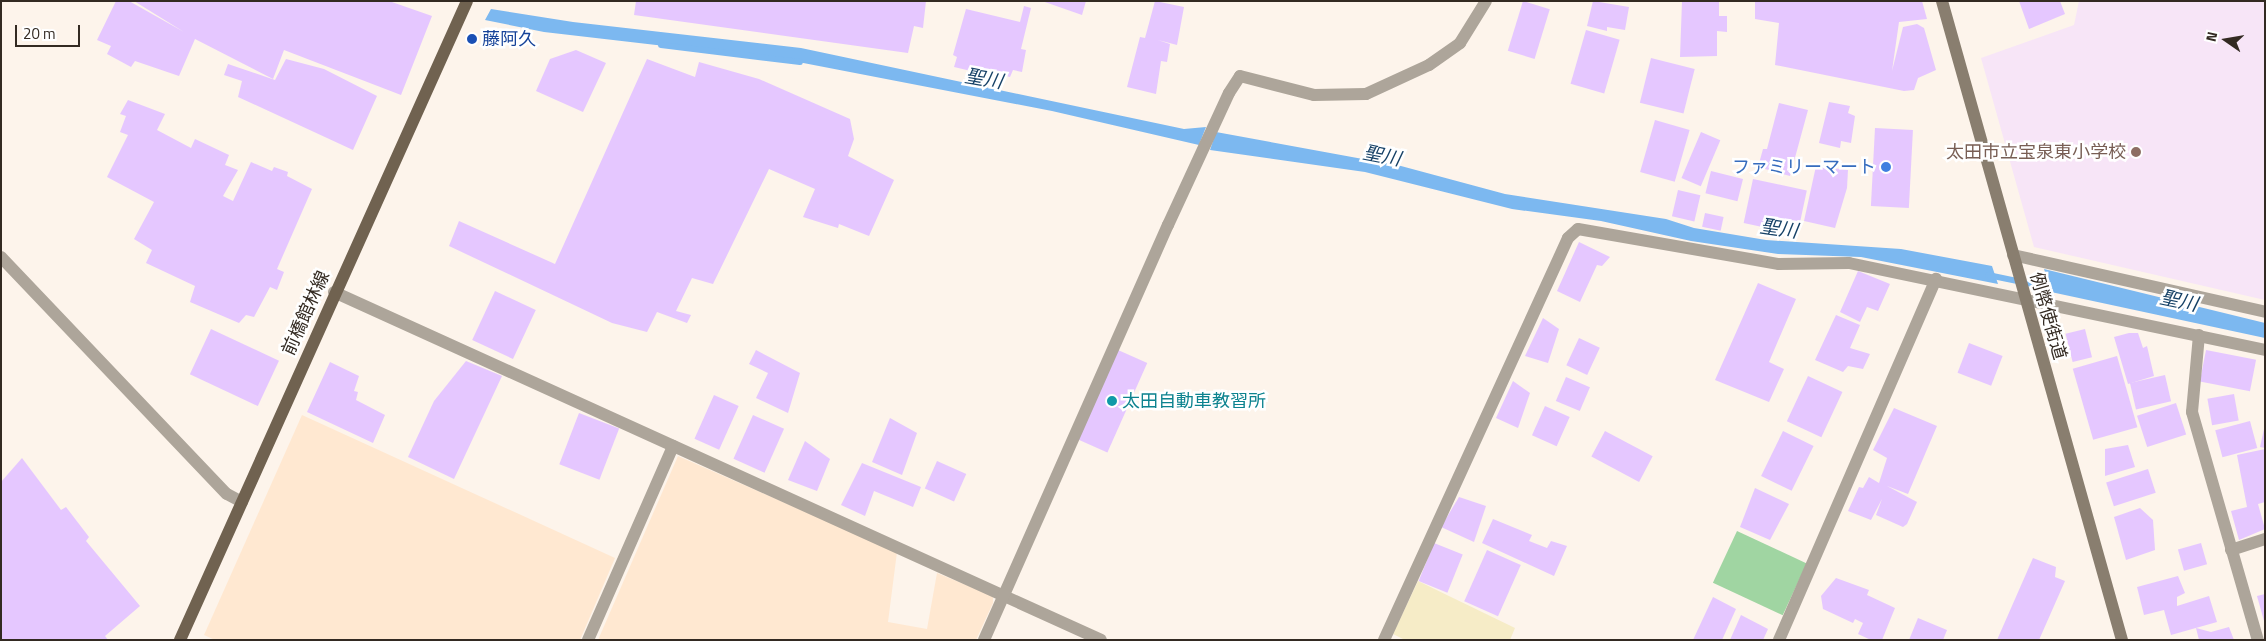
<!DOCTYPE html>
<html>
<head>
<meta charset="utf-8">
<style>
	body { margin:0 }
	#map { position:relative; width:2266px; height:641px; overflow:hidden; background:#fdf4eb; font-family:"Titillium Web","Noto Sans JP",sans-serif }
	div>[style] { position:absolute }
	[style*='--x'] { left:calc(var(--x)*1px); top:calc(var(--y)*1px); width:calc(var(--w)*1px); rotate:calc(var(--a)*1deg) }
	.built>* { inset:0; background:#ffe8d1 }
	.education>* { inset:0; background:#f7e5f7 }
	.green>* { inset:0; background:#a0d5a2; transform-origin:0 0 }
	.sand>* { inset:0; background:#f6ecc7 }
	.water>* { inset:0; background:#7cb8f0 }
	.stream>* { height:6px; margin:-3px; padding:0 3px; transform-origin:3px; border-radius:3px; background:#7cb8f0 }
	.building>* { inset:0; background:#e5c7ff; transform-origin:0 0 }
	.street>* { height:12px; margin:-6px; padding:0 6px; transform-origin:6px; border-radius:6px; background:#ada59a }
	.secondary>* { height:12px; margin:-6px; padding:0 6px; transform-origin:6px; border-radius:6px; background:#897e6f }
	.primary>* { height:12px; margin:-6px; padding:0 6px; transform-origin:6px; border-radius:6px; background:#706250 }
	.dots>* { width:14px; height:14px; translate:-50% -50%; box-sizing:border-box; border:2px solid #fff; border-radius:50% }
	span { translate:-50% -50%; white-space:nowrap; text-align:center; line-height:1.15; -webkit-text-stroke:5px #fff; paint-order:stroke }
	.transit-label { font-size:18px; color:#164399 }
	.left { translate:0 -50%; text-align:left }
	.education-label { font-size:18px; color:#785e54 }
	.right { translate:-100% -50%; text-align:right }
	.shop-label { font-size:18px; color:#366cbe }
	.street-label { font-size:18px; color:#332a22 }
	.culture-label { font-size:18px; color:#0d838f }
	.water-label { font-size:19px; color:#174267; font-style:italic }
	.frame { position:absolute; inset:0; border:2px solid #332a22; pointer-events:none }
	.north { position:absolute; left:2201px; top:15px; width:50px; height:50px; -webkit-text-stroke:4px #fff; paint-order:stroke; rotate:283deg; font-size:14px; font-weight:700; line-height:20px; text-align:center; color:#332a22 }
	.north::after { content:''; display:block; margin:auto; width:18px; height:22px; background:#332a22; clip-path:polygon(50% 0,100% 100%,50% 72%,0 100%) }
	.scale { position:absolute; left:15px; top:25px; width:65px; height:22px; box-sizing:border-box; border:2px solid #332a22; border-top:0; padding-left:6px; font-size:15px; line-height:18px; white-space:nowrap; color:#332a22; -webkit-text-stroke:4px #fff; paint-order:stroke }
</style>
</head>
<body>
<div id="map">
	<div class="built">
		<i style="clip-path:polygon(302px 415px,615px 558px,580px 640px,215px 640px,204px 635px)"></i>
		<i style="clip-path:polygon(678px 456px,897px 552px,888px 622px,927px 629px,937px 573px,993px 596px,993px 603px,976px 640px,598px 640px)"></i>
	</div>
	<div class="education">
		<i style="clip-path:polygon(2079px 1px,2265px 1px,2265px 300px,2034px 247px,1981px 58px,2074px 25px)"></i>
	</div>
	<div class="green">
		<i style="left:1737px;top:531px;width:77px;height:57px;rotate:25deg"></i>
	</div>
	<div class="sand">
		<i style="clip-path:polygon(1418px 581px,1515px 628px,1510px 640px,1405px 640px,1393px 634px)"></i>
	</div>
	<div class="water">
		<i style="clip-path:polygon(491px 9px,573px 22px,801px 48px,1184px 129px,1206px 127px,1199px 145px,1052px 111px,793px 61px,544px 32px,485px 20px)"></i>
		<i style="clip-path:polygon(1216px 132px,1401px 166px,1505px 194px,1666px 219px,1694px 228px,1766px 240px,1901px 249px,1992px 266px,1998px 284px,1861px 257px,1778px 254px,1691px 241px,1601px 221px,1512px 209px,1365px 172px,1210px 150px)"></i>
		<i style="clip-path:polygon(2044px 269px,2265px 323px,2265px 338px,2051px 292px)"></i>
	</div>
	<div class="stream">
		<i style="--x:661;--y:45;--w:140;--a:7"></i>
		<i style="--x:1988;--y:275;--w:69;--a:11.6"></i>
	</div>
	<div class="building">
		<i style="clip-path:polygon(116px 1px,129px 1px,184px 32px,134px 1px,389px 1px,432px 16px,401px 95px,284px 50px,273px 79px,195px 39px,179px 76px,135px 61px,131px 67px,107px 54px,111px 46px,97px 40px)"></i>
		<i style="clip-path:polygon(636px 1px,926px 1px,923px 28px,914px 26px,908px 53px,634px 15px)"></i>
		<i style="clip-path:polygon(1042px 1px,1086px 1px,1082px 15px)"></i>
		<i style="clip-path:polygon(1155px 1px,1184px 7px,1177px 45px,1158px 40px,1170px 44px,1167px 62px,1161px 61px,1156px 94px,1127px 87px,1140px 37px,1145px 38px)"></i>
		<i style="left:1523px;top:1px;width:28px;height:52px;rotate:17deg"></i>
		<i style="clip-path:polygon(1593px 1px,1629px 7px,1625px 30px,1607px 27px,1607px 31px,1587px 26px)"></i>
		<i style="clip-path:polygon(1682px 1px,1719px 1px,1719px 16px,1727px 16px,1727px 32px,1717px 31px,1717px 56px,1680px 57px)"></i>
		<i style="clip-path:polygon(1755px 1px,1922px 1px,1927px 19px,1899px 22px,1892px 71px,1903px 27px,1917px 24px,1924px 28px,1936px 70px,1918px 78px,1914px 90px,1904px 91px,1775px 65px,1779px 23px,1755px 19px)"></i>
		<i style="clip-path:polygon(2019px 1px,2060px 1px,2065px 14px,2029px 29px)"></i>
		<i style="clip-path:polygon(1024px 6px,1031px 8px,1021px 49px,1026px 50px,1022px 72px,1013px 70px,1010px 77px,973px 68px,971px 71px,954px 67px,957px 57px,953px 55px,966px 9px,1020px 22px)"></i>
		<i style="left:1586px;top:30px;width:35px;height:56px;rotate:16deg"></i>
		<i style="clip-path:polygon(576px 50px,606px 63px,583px 112px,536px 91px,550px 59px)"></i>
		<i style="left:1651px;top:58px;width:45px;height:46px;rotate:14deg"></i>
		<i style="clip-path:polygon(286px 59px,324px 69px,377px 96px,353px 150px,238px 97px,242px 81px,224px 75px,228px 64px,275px 80px)"></i>
		<i style="clip-path:polygon(647px 59px,695px 77px,699px 62px,759px 79px,850px 119px,854px 139px,848px 156px,894px 180px,869px 236px,839px 224px,838px 228px,803px 217px,815px 189px,769px 169px,713px 284px,692px 278px,676px 311px,691px 315px,687px 323px,657px 312px,647px 332px,612px 323px,449px 246px,459px 221px,555px 264px)"></i>
		<i style="clip-path:polygon(128px 100px,165px 114px,157px 130px,191px 148px,195px 139px,229px 155px,225px 165px,238px 170px,223px 196px,233px 201px,251px 162px,272px 171px,274px 167px,288px 172px,287px 176px,312px 189px,277px 269px,284px 272px,277px 290px,270px 287px,254px 317px,246px 315px,239px 323px,190px 302px,195px 286px,146px 263px,152px 250px,134px 239px,154px 202px,107px 177px,128px 135px,120px 132px,126px 116px,120px 114px)"></i>
		<i style="clip-path:polygon(1829px 102px,1850px 106px,1848px 113px,1855px 116px,1851px 143px,1841px 141px,1840px 148px,1819px 143px)"></i>
		<i style="clip-path:polygon(1779px 103px,1808px 110px,1790px 176px,1758px 167px,1763px 149px,1767px 149px)"></i>
		<i style="left:1655px;top:120px;width:36px;height:54px;rotate:16deg"></i>
		<i style="left:1875px;top:128px;width:38px;height:78px;rotate:3deg"></i>
		<i style="left:1701px;top:132px;width:21px;height:50px;rotate:23deg"></i>
		<i style="clip-path:polygon(1816px 166px,1848px 170px,1847px 188px,1835px 228px,1804px 221px)"></i>
		<i style="left:1711px;top:171px;width:33px;height:23px;rotate:14deg"></i>
		<i style="left:1753px;top:179px;width:55px;height:45px;rotate:12deg"></i>
		<i style="left:1678px;top:190px;width:23px;height:27px;rotate:13deg"></i>
		<i style="left:1705px;top:213px;width:19px;height:14px;rotate:12deg"></i>
		<i style="clip-path:polygon(1579px 242px,1610px 257px,1602px 266px,1597px 265px,1580px 302px,1557px 291px)"></i>
		<i style="clip-path:polygon(1858px 271px,1890px 284px,1878px 311px,1867px 307px,1860px 322px,1840px 312px)"></i>
		<i style="clip-path:polygon(1758px 283px,1796px 299px,1769px 362px,1784px 369px,1769px 402px,1715px 380px)"></i>
		<i style="left:495px;top:291px;width:45px;height:54px;rotate:25deg"></i>
		<i style="clip-path:polygon(1836px 315px,1860px 325px,1850px 348px,1870px 354px,1863px 369px,1848px 366px,1843px 372px,1815px 360px)"></i>
		<i style="clip-path:polygon(1543px 318px,1559px 329px,1548px 363px,1525px 356px)"></i>
		<i style="left:211px;top:329px;width:75px;height:50px;rotate:25deg"></i>
		<i style="left:2085px;top:329px;width:29px;height:20px;rotate:76deg"></i>
		<i style="clip-path:polygon(2129px 333px,2138px 333px,2143px 348px,2147px 346px,2154px 376px,2128px 384px,2114px 337px)"></i>
		<i style="left:1579px;top:338px;width:23px;height:30px;rotate:25deg"></i>
		<i style="left:1969px;top:343px;width:36px;height:32px;rotate:21deg"></i>
		<i style="clip-path:polygon(756px 350px,800px 373px,788px 413px,756px 398px,768px 373px,749px 364px)"></i>
		<i style="left:1118px;top:350px;width:32px;height:98px;rotate:24deg"></i>
		<i style="left:2206px;top:350px;width:51px;height:32px;rotate:11deg"></i>
		<i style="left:2117px;top:356px;width:74px;height:46px;rotate:74deg"></i>
		<i style="clip-path:polygon(466px 361px,502px 376px,454px 479px,408px 457px,434px 401px)"></i>
		<i style="clip-path:polygon(330px 362px,359px 376px,354px 391px,358px 392px,356px 400px,385px 415px,373px 443px,307px 412px)"></i>
		<i style="left:2165px;top:375px;width:27px;height:36px;rotate:77deg"></i>
		<i style="left:1808px;top:376px;width:38px;height:50px;rotate:25deg"></i>
		<i style="left:1566px;top:377px;width:26px;height:26px;rotate:23deg"></i>
		<i style="clip-path:polygon(1513px 381px,1530px 393px,1518px 428px,1496px 418px)"></i>
		<i style="left:2234px;top:394px;width:27px;height:27px;rotate:80deg"></i>
		<i style="left:714px;top:395px;width:27px;height:48px;rotate:24deg"></i>
		<i style="left:2176px;top:403px;width:33px;height:41px;rotate:72deg"></i>
		<i style="left:1545px;top:406px;width:27px;height:32px;rotate:24deg"></i>
		<i style="clip-path:polygon(1894px 408px,1937px 426px,1908px 494px,1887px 486px,1917px 502px,1907px 524px,1903px 527px,1876px 515px,1882px 499px,1871px 520px,1848px 511px,1859px 487px,1863px 488px,1869px 477px,1879px 483px,1887px 458px,1873px 450px)"></i>
		<i style="left:579px;top:413px;width:43px;height:55px;rotate:21deg"></i>
		<i style="left:753px;top:415px;width:34px;height:48px;rotate:24deg"></i>
		<i style="clip-path:polygon(890px 418px,917px 433px,902px 475px,872px 462px)"></i>
		<i style="left:2250px;top:421px;width:28px;height:36px;rotate:75deg"></i>
		<i style="clip-path:polygon(2264px 429px,2265px 429px,2265px 448px,2260px 447px)"></i>
		<i style="left:1605px;top:431px;width:54px;height:29px;rotate:28deg"></i>
		<i style="left:1783px;top:431px;width:34px;height:50px;rotate:26deg"></i>
		<i style="clip-path:polygon(805px 441px,830px 459px,817px 491px,788px 480px)"></i>
		<i style="clip-path:polygon(2128px 445px,2135px 467px,2105px 476px,2105px 449px)"></i>
		<i style="clip-path:polygon(2265px 449px,2265px 502px,2258px 504px,2265px 529px,2239px 540px,2231px 511px,2247px 507px,2237px 455px)"></i>
		<i style="clip-path:polygon(22px 458px,61px 510px,66px 507px,89px 537px,86px 541px,140px 606px,105px 636px,108px 640px,1px 640px,1px 482px)"></i>
		<i style="left:937px;top:461px;width:32px;height:30px;rotate:24deg"></i>
		<i style="clip-path:polygon(862px 463px,921px 487px,913px 507px,874px 491px,865px 516px,841px 505px)"></i>
		<i style="left:2148px;top:469px;width:25px;height:44px;rotate:72deg"></i>
		<i style="clip-path:polygon(1755px 488px,1789px 504px,1770px 540px,1740px 527px)"></i>
		<i style="clip-path:polygon(1459px 497px,1486px 506px,1474px 542px,1441px 527px)"></i>
		<i style="clip-path:polygon(2140px 508px,2153px 520px,2155px 550px,2126px 560px,2114px 517px)"></i>
		<i style="clip-path:polygon(1493px 519px,1532px 535px,1529px 541px,1547px 548px,1551px 541px,1567px 546px,1554px 576px,1482px 543px)"></i>
		<i style="left:1434px;top:543px;width:31px;height:41px;rotate:22deg"></i>
		<i style="left:2201px;top:543px;width:22px;height:24px;rotate:74deg"></i>
		<i style="left:1487px;top:550px;width:37px;height:56px;rotate:24deg"></i>
		<i style="clip-path:polygon(2033px 558px,2056px 567px,2055px 577px,2065px 581px,2039px 640px,1997px 640px)"></i>
		<i style="clip-path:polygon(2178px 576px,2185px 593px,2177px 597px,2177px 606px,2209px 596px,2217px 622px,2171px 635px,2164px 610px,2144px 615px,2137px 587px)"></i>
		<i style="clip-path:polygon(1836px 578px,1869px 590px,1867px 595px,1895px 608px,1882px 640px,1871px 640px,1858px 634px,1863px 623px,1855px 619px,1853px 623px,1823px 609px,1821px 596px)"></i>
		<i style="clip-path:polygon(2265px 594px,2265px 621px,2264px 621px,2257px 596px)"></i>
		<i style="clip-path:polygon(1713px 597px,1736px 609px,1722px 640px,1693px 640px)"></i>
		<i style="clip-path:polygon(1741px 615px,1768px 629px,1763px 640px,1730px 640px)"></i>
		<i style="clip-path:polygon(1918px 618px,1947px 630px,1943px 640px,1909px 640px)"></i>
		<i style="clip-path:polygon(2229px 627px,2234px 640px,2199px 640px,2196px 628px,2211px 632px)"></i>
	</div>
	<div class="street">
		<i style="--x:2013;--y:255;--w:258;--a:12.7"></i>
		<i style="--x:1;--y:257;--w:327;--a:46.4"></i>
		<i style="--x:227;--y:494;--w:17;--a:28"></i>
		<i style="--x:334;--y:292;--w:842;--a:24.4"></i>
		<i style="--x:2199;--y:335;--w:77;--a:95.2"></i>
		<i style="--x:2192;--y:412;--w:237;--a:73.9"></i>
		<i style="--x:2231;--y:550;--w:36;--a:-18"></i>
		<i style="--x:588;--y:640;--w:212;--a:-66.3"></i>
		<i style="--x:984;--y:640;--w:454;--a:-66.1"></i>
		<i style="--x:1168;--y:225;--w:145;--a:-65.2"></i>
		<i style="--x:1229;--y:93;--w:20;--a:-57"></i>
		<i style="--x:1240;--y:76;--w:76;--a:14.4"></i>
		<i style="--x:1314;--y:95;--w:52;--a:-1.1"></i>
		<i style="--x:1366;--y:94;--w:69;--a:-24.7"></i>
		<i style="--x:1429;--y:65;--w:38;--a:-35"></i>
		<i style="--x:1460;--y:43;--w:49;--a:-58.2"></i>
		<i style="--x:1384;--y:640;--w:442;--a:-65.4"></i>
		<i style="--x:1568;--y:238;--w:13;--a:-42"></i>
		<i style="--x:1578;--y:229;--w:204;--a:9.9"></i>
		<i style="--x:1779;--y:264;--w:70;--a:-0.8"></i>
		<i style="--x:1849;--y:263;--w:425;--a:11.8"></i>
		<i style="--x:1779;--y:640;--w:394;--a:-66.5"></i>
	</div>
	<div class="secondary">
		<i style="--x:1942;--y:1;--w:664;--a:74.27"></i>
	</div>
	<div class="primary">
		<i style="--x:180;--y:640;--w:700;--a:-65.81"></i>
	</div>
	<div class="dots">
		<i style="left:472px;top:39px;background:#1a4fb4"></i>
		<i style="left:2136px;top:152px;background:#8d6e63"></i>
		<i style="left:1886px;top:167px;background:#3f7fe0"></i>
		<i style="left:1112px;top:401px;background:#0f9aa8"></i>
	</div>
	<div class="transit-label">
		<span class="left" style="left:482px;top:39px">藤阿久</span>
	</div>
	<div class="education-label">
		<span class="right" style="left:2126px;top:152px">太田市立宝泉東小学校</span>
	</div>
	<div class="shop-label">
		<span class="right" style="left:1876px;top:167px">ファミリーマート</span>
	</div>
	<div class="street-label">
		<span style="left:306px;top:313px;rotate:-66deg">前橋館林線</span>
		<span style="left:2048px;top:316px;rotate:74deg">例幣使街道</span>
	</div>
	<div class="culture-label">
		<span class="left" style="left:1122px;top:401px">太田自動車教習所</span>
	</div>
	<div class="water-label">
		<span style="left:984px;top:78px;rotate:10deg">聖川</span>
		<span style="left:1382px;top:155px;rotate:11deg">聖川</span>
		<span style="left:1779px;top:228px;rotate:8deg">聖川</span>
		<span style="left:2179px;top:300px;rotate:12deg">聖川</span>
	</div>
	<div class="frame"></div>
	<div class="north">N</div>
	<div class="scale">20 m</div>
</div>
</body>
</html>
